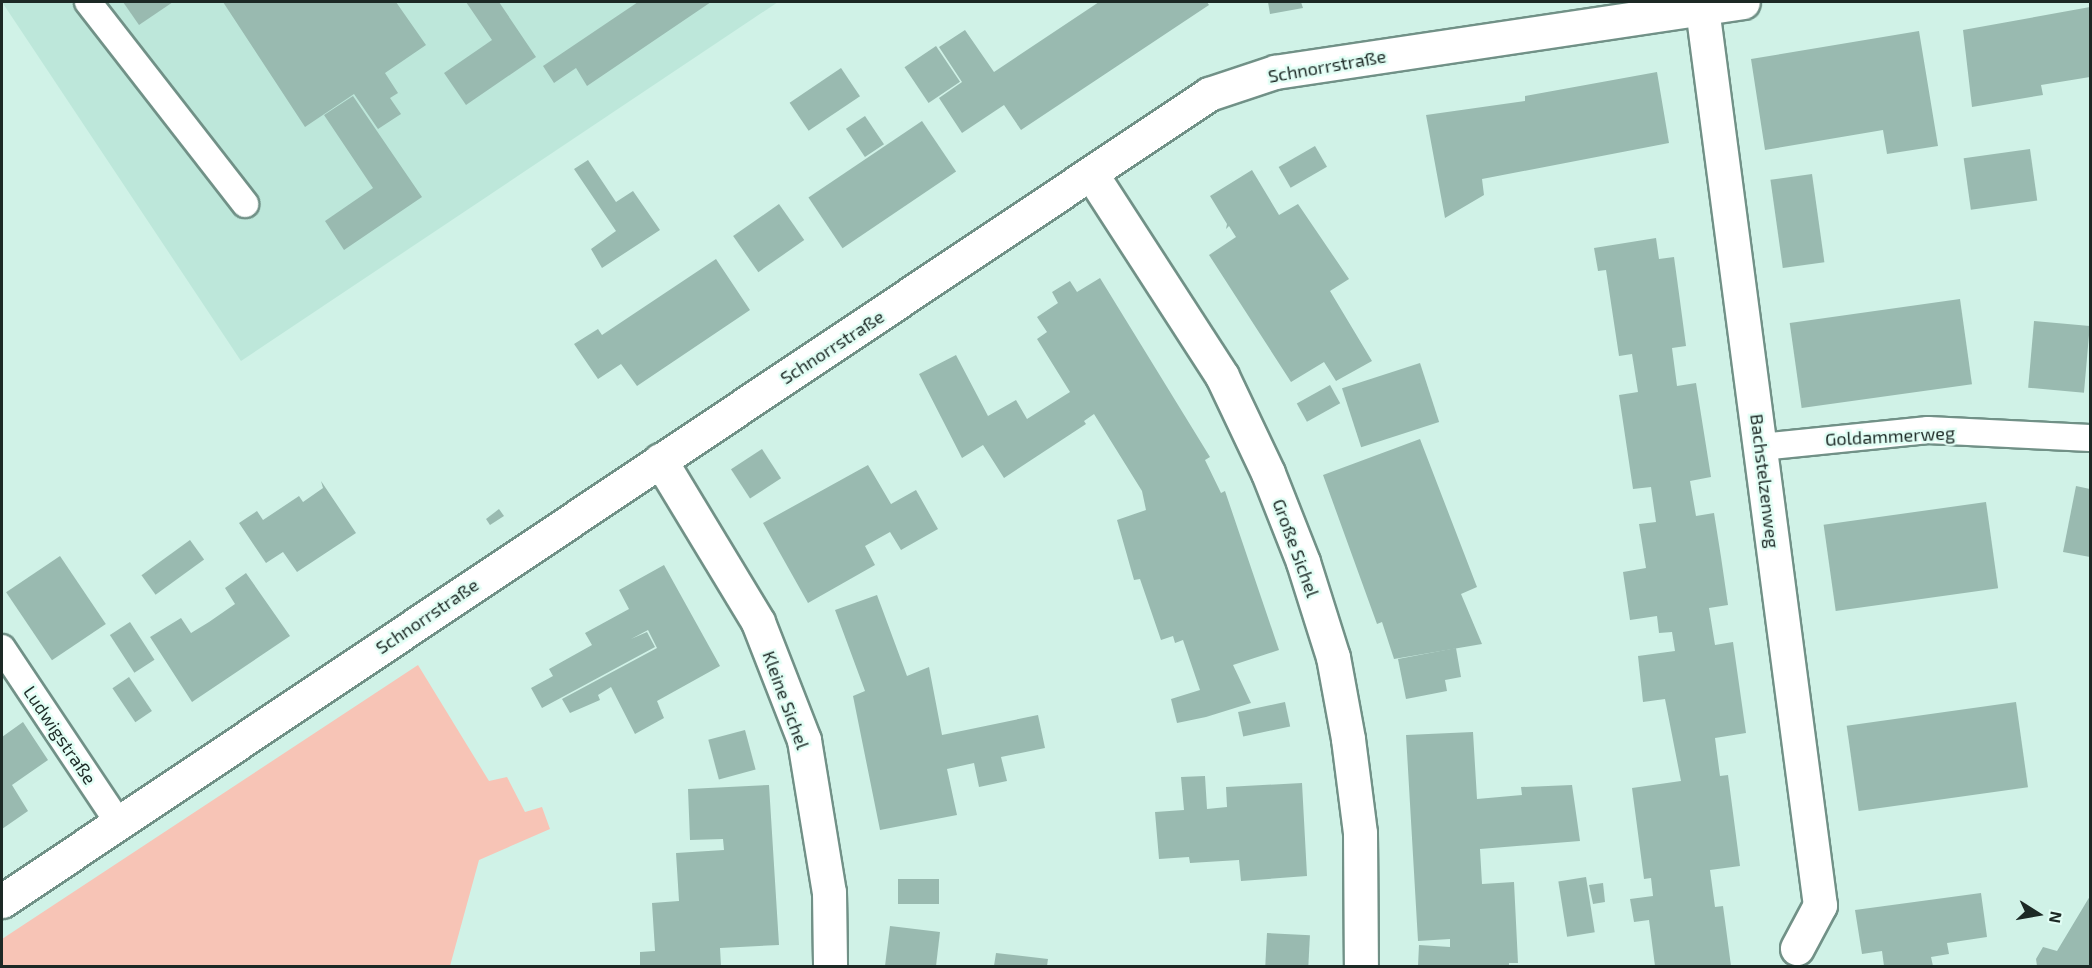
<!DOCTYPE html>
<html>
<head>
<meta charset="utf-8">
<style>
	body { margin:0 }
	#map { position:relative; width:2092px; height:968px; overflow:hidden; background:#d0f2e7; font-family:"Exo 2",sans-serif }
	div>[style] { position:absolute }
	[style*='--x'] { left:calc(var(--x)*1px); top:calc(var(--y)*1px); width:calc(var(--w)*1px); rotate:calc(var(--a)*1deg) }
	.built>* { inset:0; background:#bde7da }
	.green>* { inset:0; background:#f7c4b6 }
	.building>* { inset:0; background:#99bab0; transform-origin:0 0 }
	.roads { filter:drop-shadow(2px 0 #719187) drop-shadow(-2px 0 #719187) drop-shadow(0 2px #719187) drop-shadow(0 -2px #719187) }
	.service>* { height:26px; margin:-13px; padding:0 13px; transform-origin:13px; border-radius:13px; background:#fff }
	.minor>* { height:33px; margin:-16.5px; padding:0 16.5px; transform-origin:16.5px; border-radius:16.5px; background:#fff }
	span { translate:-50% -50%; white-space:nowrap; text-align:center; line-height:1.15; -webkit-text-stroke:5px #e2fef5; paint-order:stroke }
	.street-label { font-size:18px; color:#1c2925 }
	.frame { position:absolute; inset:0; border:3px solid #1c2925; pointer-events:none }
	.north { position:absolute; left:2008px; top:884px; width:60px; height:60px; -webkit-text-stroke:4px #e2fef5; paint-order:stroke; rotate:101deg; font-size:16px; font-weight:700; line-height:24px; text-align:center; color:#1c2925 }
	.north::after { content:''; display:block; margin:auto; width:21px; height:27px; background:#1c2925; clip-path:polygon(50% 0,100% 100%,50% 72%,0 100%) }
</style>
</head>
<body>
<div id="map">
	<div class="built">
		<i style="clip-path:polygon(2px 2px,778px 2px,241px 361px)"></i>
	</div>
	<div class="green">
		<i style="clip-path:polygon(418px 665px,489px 781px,507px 777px,525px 812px,542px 807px,550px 829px,479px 860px,450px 966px,2px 966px,2px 939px)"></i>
	</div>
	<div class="building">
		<i style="clip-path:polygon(123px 2px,173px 2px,139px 25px)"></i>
		<i style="clip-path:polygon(223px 2px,396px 2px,426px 45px,385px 73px,398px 93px,390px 98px,401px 114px,378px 129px,354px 94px,305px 127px)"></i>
		<i style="clip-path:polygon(466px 2px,499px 2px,536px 57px,466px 105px,444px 73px,492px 40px)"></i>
		<i style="clip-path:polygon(638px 2px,711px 2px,587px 86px,576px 68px,554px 83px,543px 66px)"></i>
		<i style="clip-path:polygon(1099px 2px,1207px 2px,1209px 5px,1021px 130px,1004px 105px,962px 133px,939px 98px,962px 82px,939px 47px,965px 30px,994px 72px)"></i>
		<i style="clip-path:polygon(1268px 2px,1301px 2px,1303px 8px,1270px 14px)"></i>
		<i style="clip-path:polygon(2090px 7px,2090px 77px,2041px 85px,2043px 95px,1972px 107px,1963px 30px)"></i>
		<i style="clip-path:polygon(1919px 31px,1938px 146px,1887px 154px,1883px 130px,1765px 150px,1751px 59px)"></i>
		<i style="left:936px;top:46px;width:43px;height:38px;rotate:56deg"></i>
		<i style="left:841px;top:68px;width:34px;height:62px;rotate:56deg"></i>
		<i style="clip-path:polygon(1657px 72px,1669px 143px,1482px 179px,1484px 195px,1445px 218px,1426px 115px,1525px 101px,1525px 96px)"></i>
		<i style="clip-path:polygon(353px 96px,422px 197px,344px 250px,325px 221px,373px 188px,324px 115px)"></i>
		<i style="left:865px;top:116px;width:34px;height:23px;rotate:56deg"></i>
		<i style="left:922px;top:121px;width:61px;height:137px;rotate:56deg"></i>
		<i style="left:1315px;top:146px;width:24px;height:42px;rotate:60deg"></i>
		<i style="left:2030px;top:149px;width:52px;height:67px;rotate:82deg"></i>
		<i style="clip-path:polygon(588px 160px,616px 202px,633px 191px,660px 230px,602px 268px,591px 249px,616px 231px,574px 169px)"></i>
		<i style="clip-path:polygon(1252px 170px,1279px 215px,1298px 204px,1349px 279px,1330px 291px,1372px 361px,1336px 381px,1324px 362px,1291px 382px,1209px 255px,1236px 237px,1229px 226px,1226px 229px,1227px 224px,1210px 196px)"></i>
		<i style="left:1812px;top:174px;width:89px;height:42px;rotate:82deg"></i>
		<i style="left:779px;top:204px;width:44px;height:56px;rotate:55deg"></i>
		<i style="clip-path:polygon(1656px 238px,1659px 259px,1674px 257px,1680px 301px,1686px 346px,1672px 348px,1677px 386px,1696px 383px,1711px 477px,1690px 481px,1696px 516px,1714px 513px,1721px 557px,1728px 605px,1709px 608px,1715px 645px,1733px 642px,1746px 733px,1715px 738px,1720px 776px,1728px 775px,1740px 866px,1710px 870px,1715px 907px,1723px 906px,1731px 966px,1655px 966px,1649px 920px,1634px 922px,1630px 899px,1653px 896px,1651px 878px,1644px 879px,1632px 788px,1681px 781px,1665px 699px,1643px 702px,1638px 656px,1675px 651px,1672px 632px,1659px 633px,1657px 616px,1630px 620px,1623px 572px,1646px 568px,1639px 524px,1656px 522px,1651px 487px,1633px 489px,1619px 395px,1638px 392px,1632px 354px,1619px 356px,1606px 270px,1598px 271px,1594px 248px)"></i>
		<i style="clip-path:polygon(716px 259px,750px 310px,637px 386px,621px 364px,598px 379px,574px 344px,598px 329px,602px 335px)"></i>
		<i style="clip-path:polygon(1100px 278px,1210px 457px,1205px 460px,1221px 493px,1225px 491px,1279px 650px,1233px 665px,1251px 703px,1206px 717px,1177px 723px,1171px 699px,1200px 690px,1183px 640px,1175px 643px,1173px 636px,1161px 640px,1140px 579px,1134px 580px,1117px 520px,1146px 510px,1142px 491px,1094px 414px,1084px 421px,1086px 424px,1004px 478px,983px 445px,962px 458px,919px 374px,956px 355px,988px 416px,1016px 400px,1027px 419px,1070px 392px,1037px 339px,1047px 332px,1037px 317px,1058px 303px,1052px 292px,1070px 281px,1077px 292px)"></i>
		<i style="left:1960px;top:299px;width:86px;height:172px;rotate:82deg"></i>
		<i style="left:2034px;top:321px;width:56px;height:67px;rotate:5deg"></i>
		<i style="left:1420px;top:363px;width:62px;height:82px;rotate:72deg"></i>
		<i style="left:1330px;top:385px;width:21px;height:38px;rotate:61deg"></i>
		<i style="clip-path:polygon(1420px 439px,1477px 587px,1461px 594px,1482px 644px,1394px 659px,1382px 622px,1377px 624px,1323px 475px)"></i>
		<i style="left:762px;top:449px;width:35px;height:37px;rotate:57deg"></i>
		<i style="clip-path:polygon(868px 465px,891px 504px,916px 490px,938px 529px,901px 550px,890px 532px,865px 546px,875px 565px,808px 603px,763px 523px)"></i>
		<i style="clip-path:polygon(321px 481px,356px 533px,297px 572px,283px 552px,266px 563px,239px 523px,257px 511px,263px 520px,299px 496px,303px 502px,323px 488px)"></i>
		<i style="clip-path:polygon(2076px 486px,2090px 489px,2090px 557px,2063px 552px)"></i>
		<i style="left:1986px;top:502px;width:87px;height:164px;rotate:82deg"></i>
		<i style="clip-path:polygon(499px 509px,504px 516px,490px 525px,486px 519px)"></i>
		<i style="left:190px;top:540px;width:24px;height:60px;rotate:54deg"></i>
		<i style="left:60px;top:556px;width:82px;height:65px;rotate:56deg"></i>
		<i style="clip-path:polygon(664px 565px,720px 666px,657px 701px,664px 718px,635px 734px,611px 687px,598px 695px,600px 700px,570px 713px,562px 699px,657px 648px,648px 630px,631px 639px,647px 632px,655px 647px,542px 708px,531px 688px,553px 676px,549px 669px,592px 645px,585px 633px,629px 609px,619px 590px)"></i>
		<i style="clip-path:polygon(246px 573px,290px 636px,192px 702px,150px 637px,181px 618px,191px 633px,209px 622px,235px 604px,225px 588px)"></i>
		<i style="clip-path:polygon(877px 595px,907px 676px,929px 667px,942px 735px,1038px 715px,1045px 748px,1001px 757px,1007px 781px,979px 787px,974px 763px,947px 769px,957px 815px,880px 830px,853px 696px,865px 691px,835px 610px)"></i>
		<i style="left:130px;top:622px;width:45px;height:24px;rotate:57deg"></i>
		<i style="clip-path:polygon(1456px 648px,1461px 677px,1445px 680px,1447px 691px,1406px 699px,1398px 659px)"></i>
		<i style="left:129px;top:677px;width:41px;height:20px;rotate:56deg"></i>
		<i style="left:1285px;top:702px;width:25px;height:48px;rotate:78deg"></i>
		<i style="left:2016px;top:702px;width:86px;height:171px;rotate:82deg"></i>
		<i style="clip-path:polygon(23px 722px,48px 760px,12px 785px,28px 811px,2px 829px,2px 737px)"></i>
		<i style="left:745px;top:730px;width:41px;height:38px;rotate:75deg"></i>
		<i style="clip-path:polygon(1473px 732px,1477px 799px,1522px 795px,1521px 787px,1572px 785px,1580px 841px,1480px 849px,1482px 884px,1514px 882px,1518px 963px,1509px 963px,1509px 966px,1418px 966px,1419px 945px,1450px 947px,1450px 939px,1418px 941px,1406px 735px)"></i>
		<i style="clip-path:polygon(1205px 776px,1207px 809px,1227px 807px,1226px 787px,1302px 783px,1307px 876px,1241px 881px,1239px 860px,1190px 863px,1189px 857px,1159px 859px,1155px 812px,1184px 810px,1181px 777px)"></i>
		<i style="clip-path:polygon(769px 785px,779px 945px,720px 948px,721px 966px,640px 966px,640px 952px,655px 951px,652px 903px,679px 901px,676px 853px,724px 850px,723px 839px,690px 840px,688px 789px)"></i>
		<i style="left:1586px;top:877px;width:56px;height:28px;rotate:81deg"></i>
		<i style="left:898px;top:879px;width:41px;height:25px"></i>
		<i style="clip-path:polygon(1603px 883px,1605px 902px,1593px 904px,1589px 885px)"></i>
		<i style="clip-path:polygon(1981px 893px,1987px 937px,1947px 943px,1949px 954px,1931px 957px,1933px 966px,1884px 966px,1882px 951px,1862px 954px,1855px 910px)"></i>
		<i style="clip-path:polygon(2090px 896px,2090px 966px,2037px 966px,2036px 959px,2043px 947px,2057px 951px)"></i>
		<i style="clip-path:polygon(890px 926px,940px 932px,936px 966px,885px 966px)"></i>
		<i style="left:1267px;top:933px;width:43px;height:33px;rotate:3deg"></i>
		<i style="clip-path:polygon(996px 953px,1048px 959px,1047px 966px,994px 966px)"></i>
	</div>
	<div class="roads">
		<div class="service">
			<i style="--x:88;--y:2;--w:256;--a:52.1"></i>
			<i style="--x:1761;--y:447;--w:168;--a:-5.8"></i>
			<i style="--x:1928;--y:430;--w:162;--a:2.8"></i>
			<i style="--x:2;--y:648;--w:209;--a:56.3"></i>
		</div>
		<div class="minor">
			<i style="--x:1702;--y:8;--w:905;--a:82.51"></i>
			<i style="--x:1820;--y:905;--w:49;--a:118.1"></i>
			<i style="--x:1092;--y:175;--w:239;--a:57.1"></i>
			<i style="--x:1222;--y:376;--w:107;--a:64.6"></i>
			<i style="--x:1268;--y:473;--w:96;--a:68.5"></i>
			<i style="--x:1303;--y:562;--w:100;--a:72.5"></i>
			<i style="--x:1333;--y:657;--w:83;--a:79.6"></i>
			<i style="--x:1348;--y:739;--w:95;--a:82.7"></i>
			<i style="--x:1360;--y:833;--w:133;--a:89.6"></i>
			<i style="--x:660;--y:460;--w:189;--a:58.8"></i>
			<i style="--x:758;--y:622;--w:127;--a:68.7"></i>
			<i style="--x:804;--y:740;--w:154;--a:80.7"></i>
			<i style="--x:829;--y:892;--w:74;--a:89.2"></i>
			<i style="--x:2;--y:901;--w:1452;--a:-33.77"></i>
			<i style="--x:1209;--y:94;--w:70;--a:-18.4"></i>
			<i style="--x:1275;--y:72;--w:473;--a:-8.5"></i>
		</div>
	</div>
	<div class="street-label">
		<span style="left:1327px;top:66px;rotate:-10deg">Schnorrstraße</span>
		<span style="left:832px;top:347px;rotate:-33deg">Schnorrstraße</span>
		<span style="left:1890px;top:436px;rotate:-3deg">Goldammerweg</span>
		<span style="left:1765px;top:481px;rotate:83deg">Bachstelzenweg</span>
		<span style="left:1296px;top:548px;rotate:70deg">Große Sichel</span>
		<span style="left:427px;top:616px;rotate:-34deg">Schnorrstraße</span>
		<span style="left:786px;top:700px;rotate:70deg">Kleine Sichel</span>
		<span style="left:60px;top:735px;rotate:56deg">Ludwigstraße</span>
	</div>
	<div class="frame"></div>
	<div class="north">N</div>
</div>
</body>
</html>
